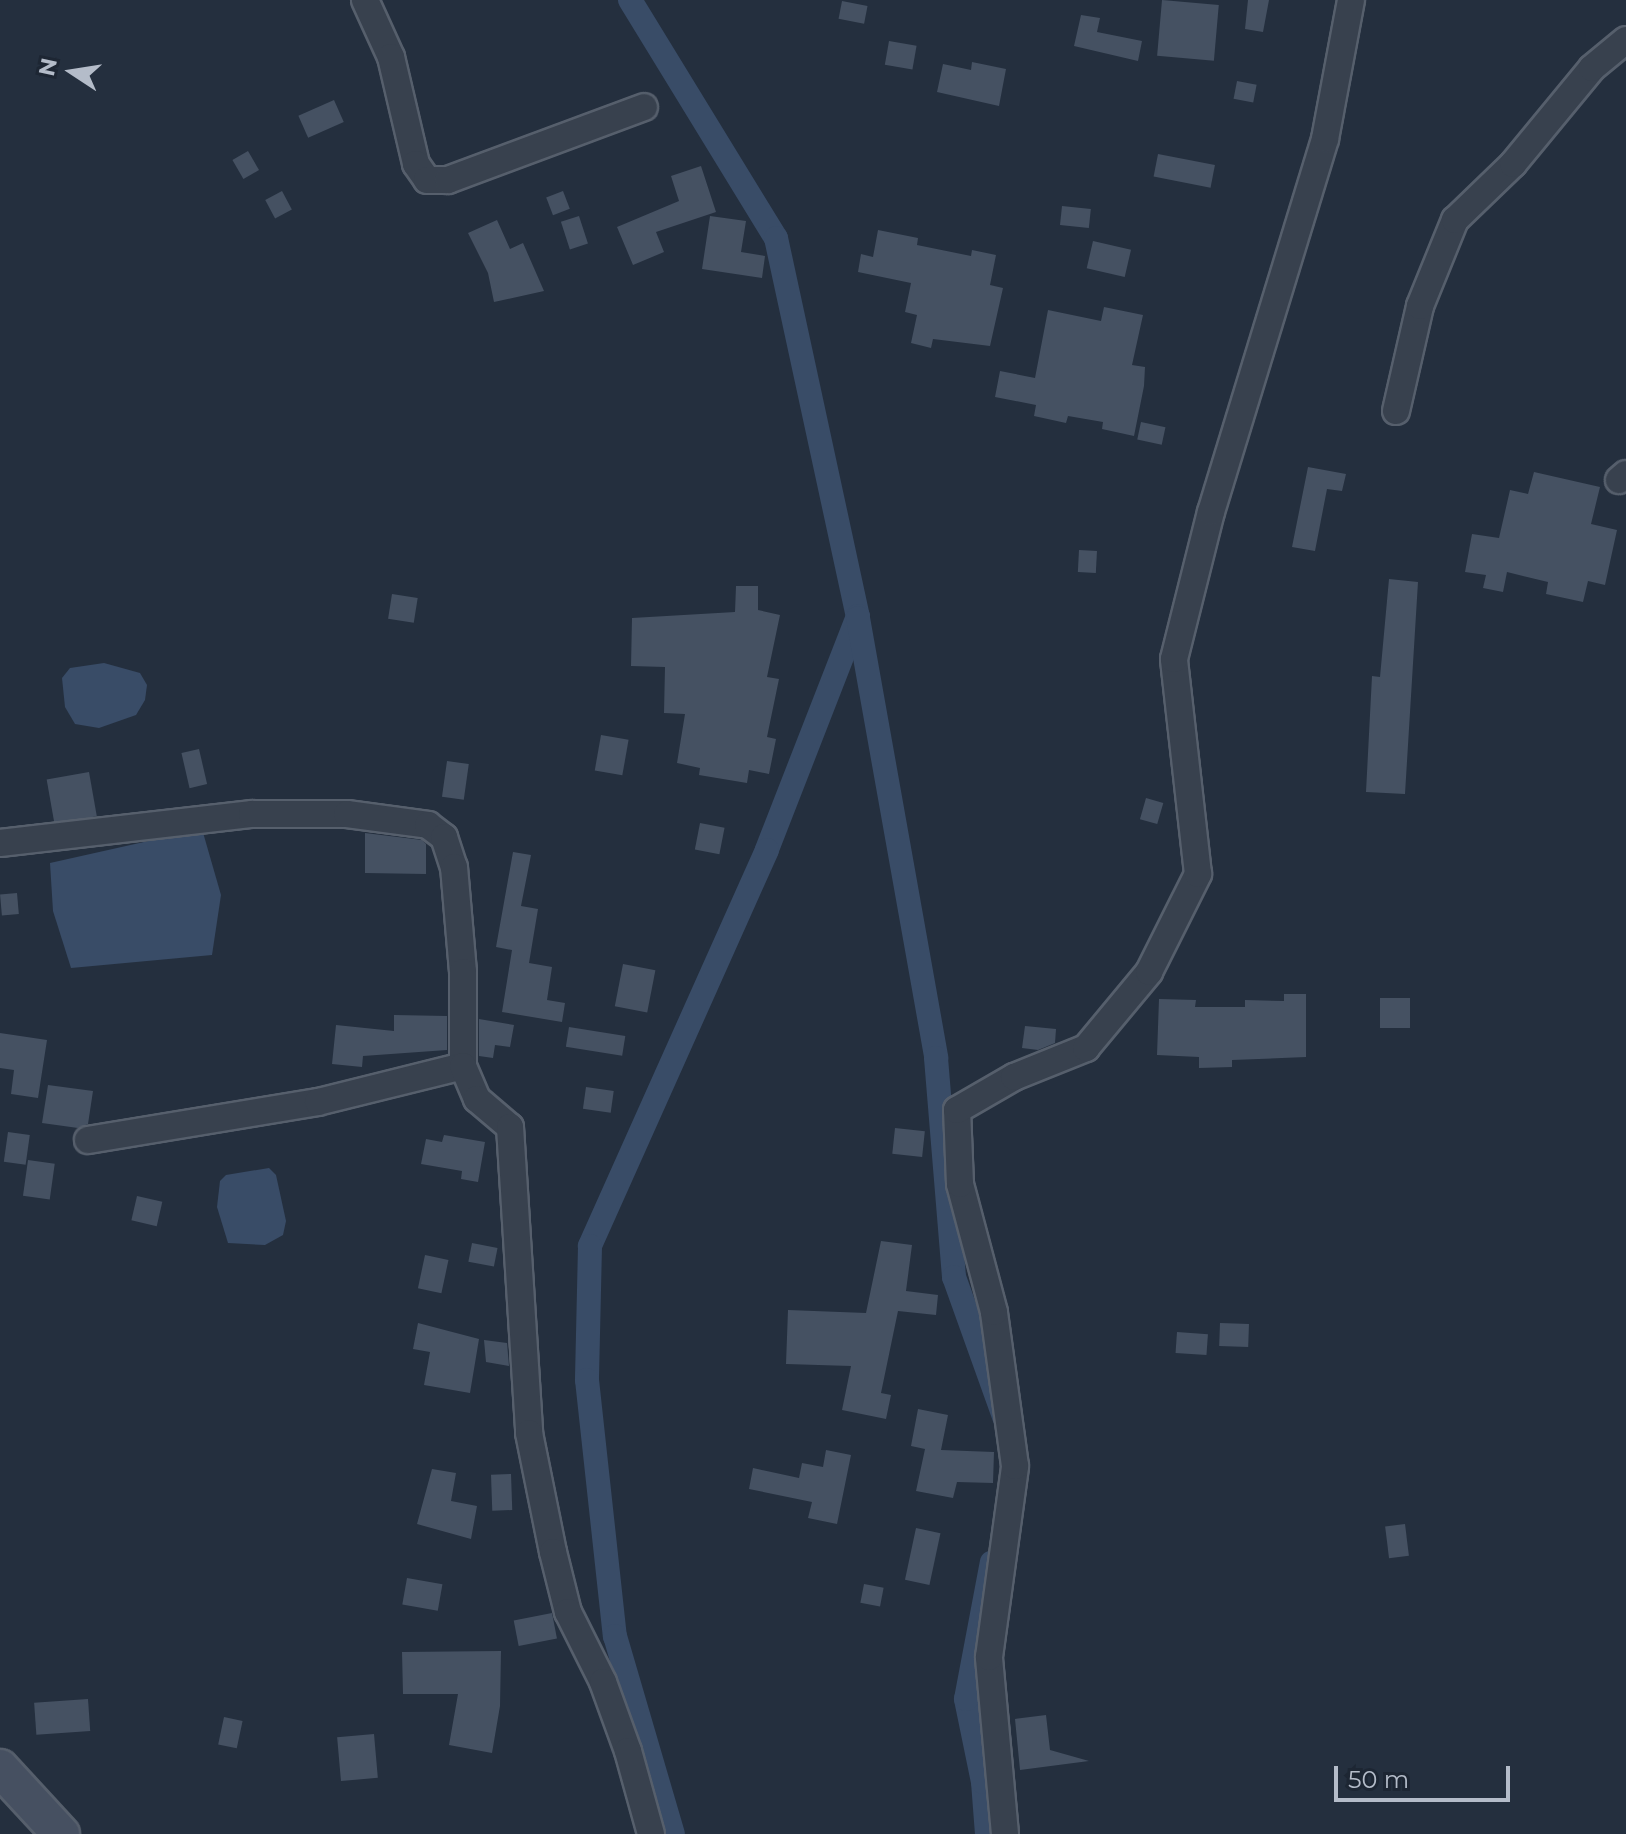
<!DOCTYPE html>
<html>
<head>
<meta charset="utf-8">
<style>
	body { margin:0 }
	#map { position:relative; width:1626px; height:1834px; overflow:hidden; background:#242f3e; font-family:Montserrat,sans-serif }
	div>[style] { position:absolute }
	[style*='--x'] { left:calc(var(--x)*1px); top:calc(var(--y)*1px); width:calc(var(--w)*1px); rotate:calc(var(--a)*1deg) }
	.water>* { inset:0; background:#394c67 }
	.canal>* { height:24px; margin:-12px; padding:0 12px; transform-origin:12px; border-radius:12px; background:#394c67 }
	.building>* { inset:0; background:#455162; transform-origin:0 0 }
	.roads { filter:drop-shadow(2px 0 #565f6c) drop-shadow(-2px 0 #565f6c) drop-shadow(0 2px #565f6c) drop-shadow(0 -2px #565f6c) }
	.street>* { height:26px; margin:-13px; padding:0 13px; transform-origin:13px; border-radius:13px; background:#38414e }
	.secondary>* { height:36px; margin:-18px; padding:0 18px; transform-origin:18px; border-radius:18px; background:#465061 }
	span { translate:-50% -50%; white-space:nowrap; text-align:center; line-height:1.15; -webkit-text-stroke:8px #1d2633; paint-order:stroke }
	.north { position:absolute; left:32px; top:32px; width:80px; height:80px; -webkit-text-stroke:6px #1d2633; paint-order:stroke; rotate:282deg; font-size:22px; font-weight:700; line-height:32px; text-align:center; color:#b4bcc9 }
	.north::after { content:''; display:block; margin:auto; width:28px; height:36px; background:#b4bcc9; clip-path:polygon(50% 0,100% 100%,50% 72%,0 100%) }
	.scale { position:absolute; left:1334px; top:1766px; width:176px; height:36px; box-sizing:border-box; border:4px solid #b4bcc9; border-top:0; padding-left:10px; font-size:24px; line-height:28px; white-space:nowrap; color:#b4bcc9; -webkit-text-stroke:6px #1d2633; paint-order:stroke }
</style>
</head>
<body>
<div id="map">
	<div class="water">
		<i style="clip-path:polygon(104px 663px,140px 673px,147px 685px,145px 700px,136px 715px,99px 728px,75px 724px,65px 707px,62px 678px,70px 668px)"></i>
		<i style="clip-path:polygon(202px 829px,221px 895px,212px 955px,71px 968px,53px 911px,50px 863px)"></i>
		<i style="clip-path:polygon(269px 1168px,276px 1175px,286px 1221px,283px 1235px,265px 1245px,228px 1243px,217px 1207px,220px 1181px,226px 1175px)"></i>
	</div>
	<div class="canal">
		<i style="--x:630;--y:0;--w:279;--a:58.5"></i>
		<i style="--x:776;--y:238;--w:387;--a:77.8"></i>
		<i style="--x:858;--y:616;--w:251;--a:111.3"></i>
		<i style="--x:767;--y:850;--w:434;--a:114.1"></i>
		<i style="--x:590;--y:1246;--w:134;--a:91.3"></i>
		<i style="--x:587;--y:1380;--w:258;--a:83.8"></i>
		<i style="--x:615;--y:1636;--w:206;--a:73.7"></i>
		<i style="--x:858;--y:618;--w:447;--a:79.9"></i>
		<i style="--x:936;--y:1058;--w:220;--a:85.3"></i>
		<i style="--x:954;--y:1277;--w:149;--a:70.3"></i>
		<i style="--x:987;--y:1834;--w:52;--a:-94.4"></i>
		<i style="--x:983;--y:1782;--w:85;--a:-101.6"></i>
		<i style="--x:966;--y:1699;--w:139;--a:-79.3"></i>
	</div>
	<div class="building">
		<i style="left:1162px;top:0;width:57px;height:56px;rotate:5deg"></i>
		<i style="clip-path:polygon(1248px 0,1269px 0,1263px 32px,1245px 29px)"></i>
		<i style="left:842px;top:1px;width:26px;height:18px;rotate:11deg"></i>
		<i style="clip-path:polygon(1081px 15px,1100px 18px,1097px 32px,1142px 41px,1138px 61px,1074px 46px)"></i>
		<i style="left:889px;top:41px;width:28px;height:24px;rotate:10deg"></i>
		<i style="clip-path:polygon(972px 62px,1006px 69px,999px 106px,937px 92px,943px 64px,971px 70px)"></i>
		<i style="left:1237px;top:81px;width:20px;height:18px;rotate:11deg"></i>
		<i style="left:334px;top:100px;width:24px;height:39px;rotate:66deg"></i>
		<i style="left:248px;top:151px;width:22px;height:18px;rotate:60deg"></i>
		<i style="left:1158px;top:154px;width:58px;height:23px;rotate:11deg"></i>
		<i style="clip-path:polygon(701px 166px,716px 212px,656px 232px,664px 252px,633px 265px,617px 227px,679px 201px,671px 176px)"></i>
		<i style="left:282px;top:191px;width:21px;height:19px;rotate:62deg"></i>
		<i style="left:563px;top:191px;width:19px;height:18px;rotate:69deg"></i>
		<i style="left:1062px;top:206px;width:29px;height:19px;rotate:6deg"></i>
		<i style="left:579px;top:216px;width:29px;height:19px;rotate:72deg"></i>
		<i style="clip-path:polygon(710px 216px,746px 221px,741px 252px,765px 256px,762px 278px,702px 269px)"></i>
		<i style="clip-path:polygon(497px 220px,510px 249px,523px 243px,544px 291px,494px 302px,488px 273px,468px 233px)"></i>
		<i style="clip-path:polygon(878px 230px,918px 238px,917px 245px,971px 256px,972px 250px,996px 255px,990px 285px,1003px 288px,990px 346px,933px 339px,931px 348px,911px 343px,917px 315px,905px 312px,911px 283px,858px 272px,861px 254px,873px 257px)"></i>
		<i style="left:1093px;top:241px;width:39px;height:28px;rotate:13deg"></i>
		<i style="clip-path:polygon(1104px 307px,1143px 315px,1132px 365px,1145px 367px,1144px 386px,1134px 436px,1102px 429px,1103px 422px,1068px 416px,1066px 423px,1034px 416px,1036px 405px,995px 397px,1000px 371px,1035px 378px,1048px 310px,1101px 321px)"></i>
		<i style="left:1141px;top:422px;width:25px;height:18px;rotate:12deg"></i>
		<i style="clip-path:polygon(1308px 467px,1346px 474px,1342px 491px,1327px 489px,1315px 551px,1292px 547px)"></i>
		<i style="clip-path:polygon(1534px 472px,1600px 487px,1591px 524px,1617px 530px,1605px 585px,1588px 581px,1583px 602px,1546px 594px,1548px 582px,1507px 572px,1503px 592px,1483px 588px,1486px 575px,1465px 572px,1472px 534px,1499px 538px,1510px 490px,1528px 494px)"></i>
		<i style="left:1079px;top:550px;width:18px;height:22px;rotate:3deg"></i>
		<i style="clip-path:polygon(1389px 579px,1418px 582px,1405px 794px,1366px 792px,1372px 676px,1380px 677px)"></i>
		<i style="clip-path:polygon(736px 586px,758px 586px,758px 610px,780px 615px,767px 677px,779px 679px,767px 737px,776px 739px,769px 774px,749px 770px,747px 783px,699px 775px,700px 768px,677px 763px,685px 714px,664px 713px,665px 667px,631px 666px,632px 618px,735px 612px)"></i>
		<i style="left:392px;top:594px;width:26px;height:25px;rotate:9deg"></i>
		<i style="left:601px;top:735px;width:28px;height:36px;rotate:10deg"></i>
		<i style="left:199px;top:749px;width:36px;height:18px;rotate:77deg"></i>
		<i style="left:447px;top:761px;width:22px;height:36px;rotate:8deg"></i>
		<i style="left:89px;top:772px;width:45px;height:43px;rotate:80deg"></i>
		<i style="left:1146px;top:798px;width:18px;height:22px;rotate:16deg"></i>
		<i style="left:700px;top:823px;width:25px;height:27px;rotate:11deg"></i>
		<i style="clip-path:polygon(365px 833px,422px 840px,426px 844px,426px 874px,365px 873px)"></i>
		<i style="clip-path:polygon(513px 852px,531px 855px,521px 906px,538px 909px,529px 963px,552px 967px,547px 1000px,565px 1003px,562px 1022px,502px 1012px,512px 950px,496px 947px)"></i>
		<i style="left:17px;top:893px;width:21px;height:17px;rotate:85deg"></i>
		<i style="left:623px;top:964px;width:33px;height:43px;rotate:11deg"></i>
		<i style="clip-path:polygon(1284px 994px,1306px 994px,1306px 1057px,1232px 1060px,1232px 1067px,1199px 1068px,1199px 1057px,1157px 1055px,1159px 999px,1196px 1000px,1195px 1007px,1245px 1007px,1245px 1000px,1284px 1001px)"></i>
		<i style="left:1410px;top:998px;width:30px;height:30px;rotate:90deg"></i>
		<i style="clip-path:polygon(394px 1015px,447px 1016px,447px 1050px,363px 1056px,362px 1067px,332px 1064px,336px 1025px,394px 1031px)"></i>
		<i style="clip-path:polygon(479px 1019px,514px 1025px,510px 1047px,495px 1045px,493px 1058px,479px 1056px)"></i>
		<i style="clip-path:polygon(1025px 1026px,1056px 1029px,1055px 1043px,1038px 1050px,1022px 1048px)"></i>
		<i style="left:569px;top:1027px;width:57px;height:20px;rotate:9deg"></i>
		<i style="clip-path:polygon(0 1033px,47px 1040px,38px 1098px,11px 1094px,14px 1070px,0 1068px)"></i>
		<i style="clip-path:polygon(48px 1085px,93px 1091px,88px 1124px,78px 1128px,42px 1123px)"></i>
		<i style="left:586px;top:1087px;width:28px;height:22px;rotate:8deg"></i>
		<i style="left:895px;top:1128px;width:30px;height:26px;rotate:6deg"></i>
		<i style="left:8px;top:1132px;width:22px;height:30px;rotate:8deg"></i>
		<i style="clip-path:polygon(444px 1135px,485px 1142px,478px 1182px,461px 1179px,462px 1171px,421px 1164px,426px 1139px,442px 1142px)"></i>
		<i style="left:28px;top:1160px;width:27px;height:36px;rotate:8deg"></i>
		<i style="left:137px;top:1196px;width:26px;height:25px;rotate:13deg"></i>
		<i style="clip-path:polygon(881px 1241px,912px 1245px,906px 1291px,938px 1295px,936px 1315px,898px 1311px,881px 1393px,891px 1395px,886px 1419px,842px 1410px,851px 1366px,786px 1364px,788px 1310px,866px 1313px)"></i>
		<i style="left:472px;top:1243px;width:26px;height:19px;rotate:11deg"></i>
		<i style="left:425px;top:1255px;width:24px;height:34px;rotate:12deg"></i>
		<i style="clip-path:polygon(418px 1323px,479px 1339px,470px 1393px,424px 1385px,430px 1352px,413px 1349px)"></i>
		<i style="left:1220px;top:1323px;width:29px;height:23px;rotate:2deg"></i>
		<i style="left:1177px;top:1332px;width:31px;height:21px;rotate:4deg"></i>
		<i style="clip-path:polygon(484px 1340px,507px 1343px,509px 1366px,486px 1362px)"></i>
		<i style="clip-path:polygon(918px 1409px,948px 1415px,941px 1450px,994px 1452px,993px 1483px,957px 1482px,953px 1498px,916px 1491px,925px 1449px,911px 1446px)"></i>
		<i style="clip-path:polygon(826px 1450px,851px 1455px,837px 1524px,808px 1518px,812px 1502px,749px 1489px,753px 1468px,799px 1478px,802px 1463px,823px 1467px)"></i>
		<i style="clip-path:polygon(432px 1469px,456px 1473px,451px 1501px,477px 1506px,471px 1539px,417px 1524px)"></i>
		<i style="left:511px;top:1474px;width:36px;height:20px;rotate:88deg"></i>
		<i style="left:1405px;top:1524px;width:32px;height:20px;rotate:83deg"></i>
		<i style="left:916px;top:1528px;width:25px;height:53px;rotate:12deg"></i>
		<i style="left:407px;top:1578px;width:36px;height:27px;rotate:10deg"></i>
		<i style="left:864px;top:1584px;width:20px;height:19px;rotate:11deg"></i>
		<i style="left:552px;top:1613px;width:26px;height:39px;rotate:79deg"></i>
		<i style="clip-path:polygon(501px 1651px,500px 1706px,492px 1753px,449px 1745px,458px 1694px,403px 1694px,402px 1652px)"></i>
		<i style="left:88px;top:1699px;width:32px;height:54px;rotate:86deg"></i>
		<i style="clip-path:polygon(1046px 1715px,1050px 1750px,1089px 1761px,1020px 1770px,1015px 1719px)"></i>
		<i style="left:224px;top:1717px;width:19px;height:28px;rotate:12deg"></i>
		<i style="left:374px;top:1734px;width:44px;height:37px;rotate:85deg"></i>
	</div>
	<div class="roads">
		<div class="street">
			<i style="--x:365;--y:0;--w:63;--a:65.5"></i>
			<i style="--x:391;--y:57;--w:110;--a:76.8"></i>
			<i style="--x:416;--y:164;--w:19;--a:55"></i>
			<i style="--x:427;--y:180;--w:21;--a:0"></i>
			<i style="--x:448;--y:180;--w:209;--a:-20.4"></i>
			<i style="--x:1396;--y:411;--w:108;--a:-77.1"></i>
			<i style="--x:1420;--y:306;--w:93;--a:-67.9"></i>
			<i style="--x:1455;--y:220;--w:81;--a:-44"></i>
			<i style="--x:1513;--y:164;--w:124;--a:-50.5"></i>
			<i style="--x:1592;--y:68;--w:44;--a:-39.5"></i>
			<i style="--x:1619;--y:480;--w:9;--a:-41"></i>
			<i style="--x:0;--y:843;--w:254;--a:-6.6"></i>
			<i style="--x:252;--y:814;--w:95;--a:0"></i>
			<i style="--x:347;--y:814;--w:82;--a:7.7"></i>
			<i style="--x:428;--y:825;--w:20;--a:37"></i>
			<i style="--x:444;--y:837;--w:32;--a:72"></i>
			<i style="--x:454;--y:867;--w:105;--a:85.1"></i>
			<i style="--x:463;--y:972;--w:94;--a:90"></i>
			<i style="--x:88;--y:1140;--w:233;--a:-9.4"></i>
			<i style="--x:318;--y:1102;--w:149;--a:-13.9"></i>
			<i style="--x:463;--y:1066;--w:36;--a:67"></i>
			<i style="--x:477;--y:1099;--w:43;--a:40.3"></i>
			<i style="--x:510;--y:1127;--w:307;--a:86.4"></i>
			<i style="--x:529;--y:1433;--w:121;--a:78.6"></i>
			<i style="--x:553;--y:1552;--w:62;--a:76"></i>
			<i style="--x:568;--y:1612;--w:78;--a:63.4"></i>
			<i style="--x:603;--y:1682;--w:73;--a:70.1"></i>
			<i style="--x:628;--y:1751;--w:86;--a:74.5"></i>
			<i style="--x:1005;--y:1834;--w:178;--a:-95.2"></i>
			<i style="--x:989;--y:1657;--w:193;--a:-82.2"></i>
			<i style="--x:1015;--y:1466;--w:155;--a:-97.8"></i>
			<i style="--x:994;--y:1312;--w:132;--a:-104.9"></i>
			<i style="--x:960;--y:1184;--w:74;--a:-92.3"></i>
			<i style="--x:957;--y:1110;--w:66;--a:-30.1"></i>
			<i style="--x:1014;--y:1077;--w:78;--a:-21.9"></i>
			<i style="--x:1086;--y:1048;--w:99;--a:-50.3"></i>
			<i style="--x:1149;--y:972;--w:110;--a:-63.4"></i>
			<i style="--x:1198;--y:874;--w:216;--a:-96.4"></i>
			<i style="--x:1174;--y:659;--w:152;--a:-75.9"></i>
			<i style="--x:1211;--y:512;--w:390;--a:-73"></i>
			<i style="--x:1325;--y:139;--w:141;--a:-79.4"></i>
		</div>
		<div class="secondary">
			<i style="--x:0;--y:1768;--w:90;--a:47.3"></i>
		</div>
	</div>
	<div class="north">N</div>
	<div class="scale">50 m</div>
</div>
</body>
</html>
